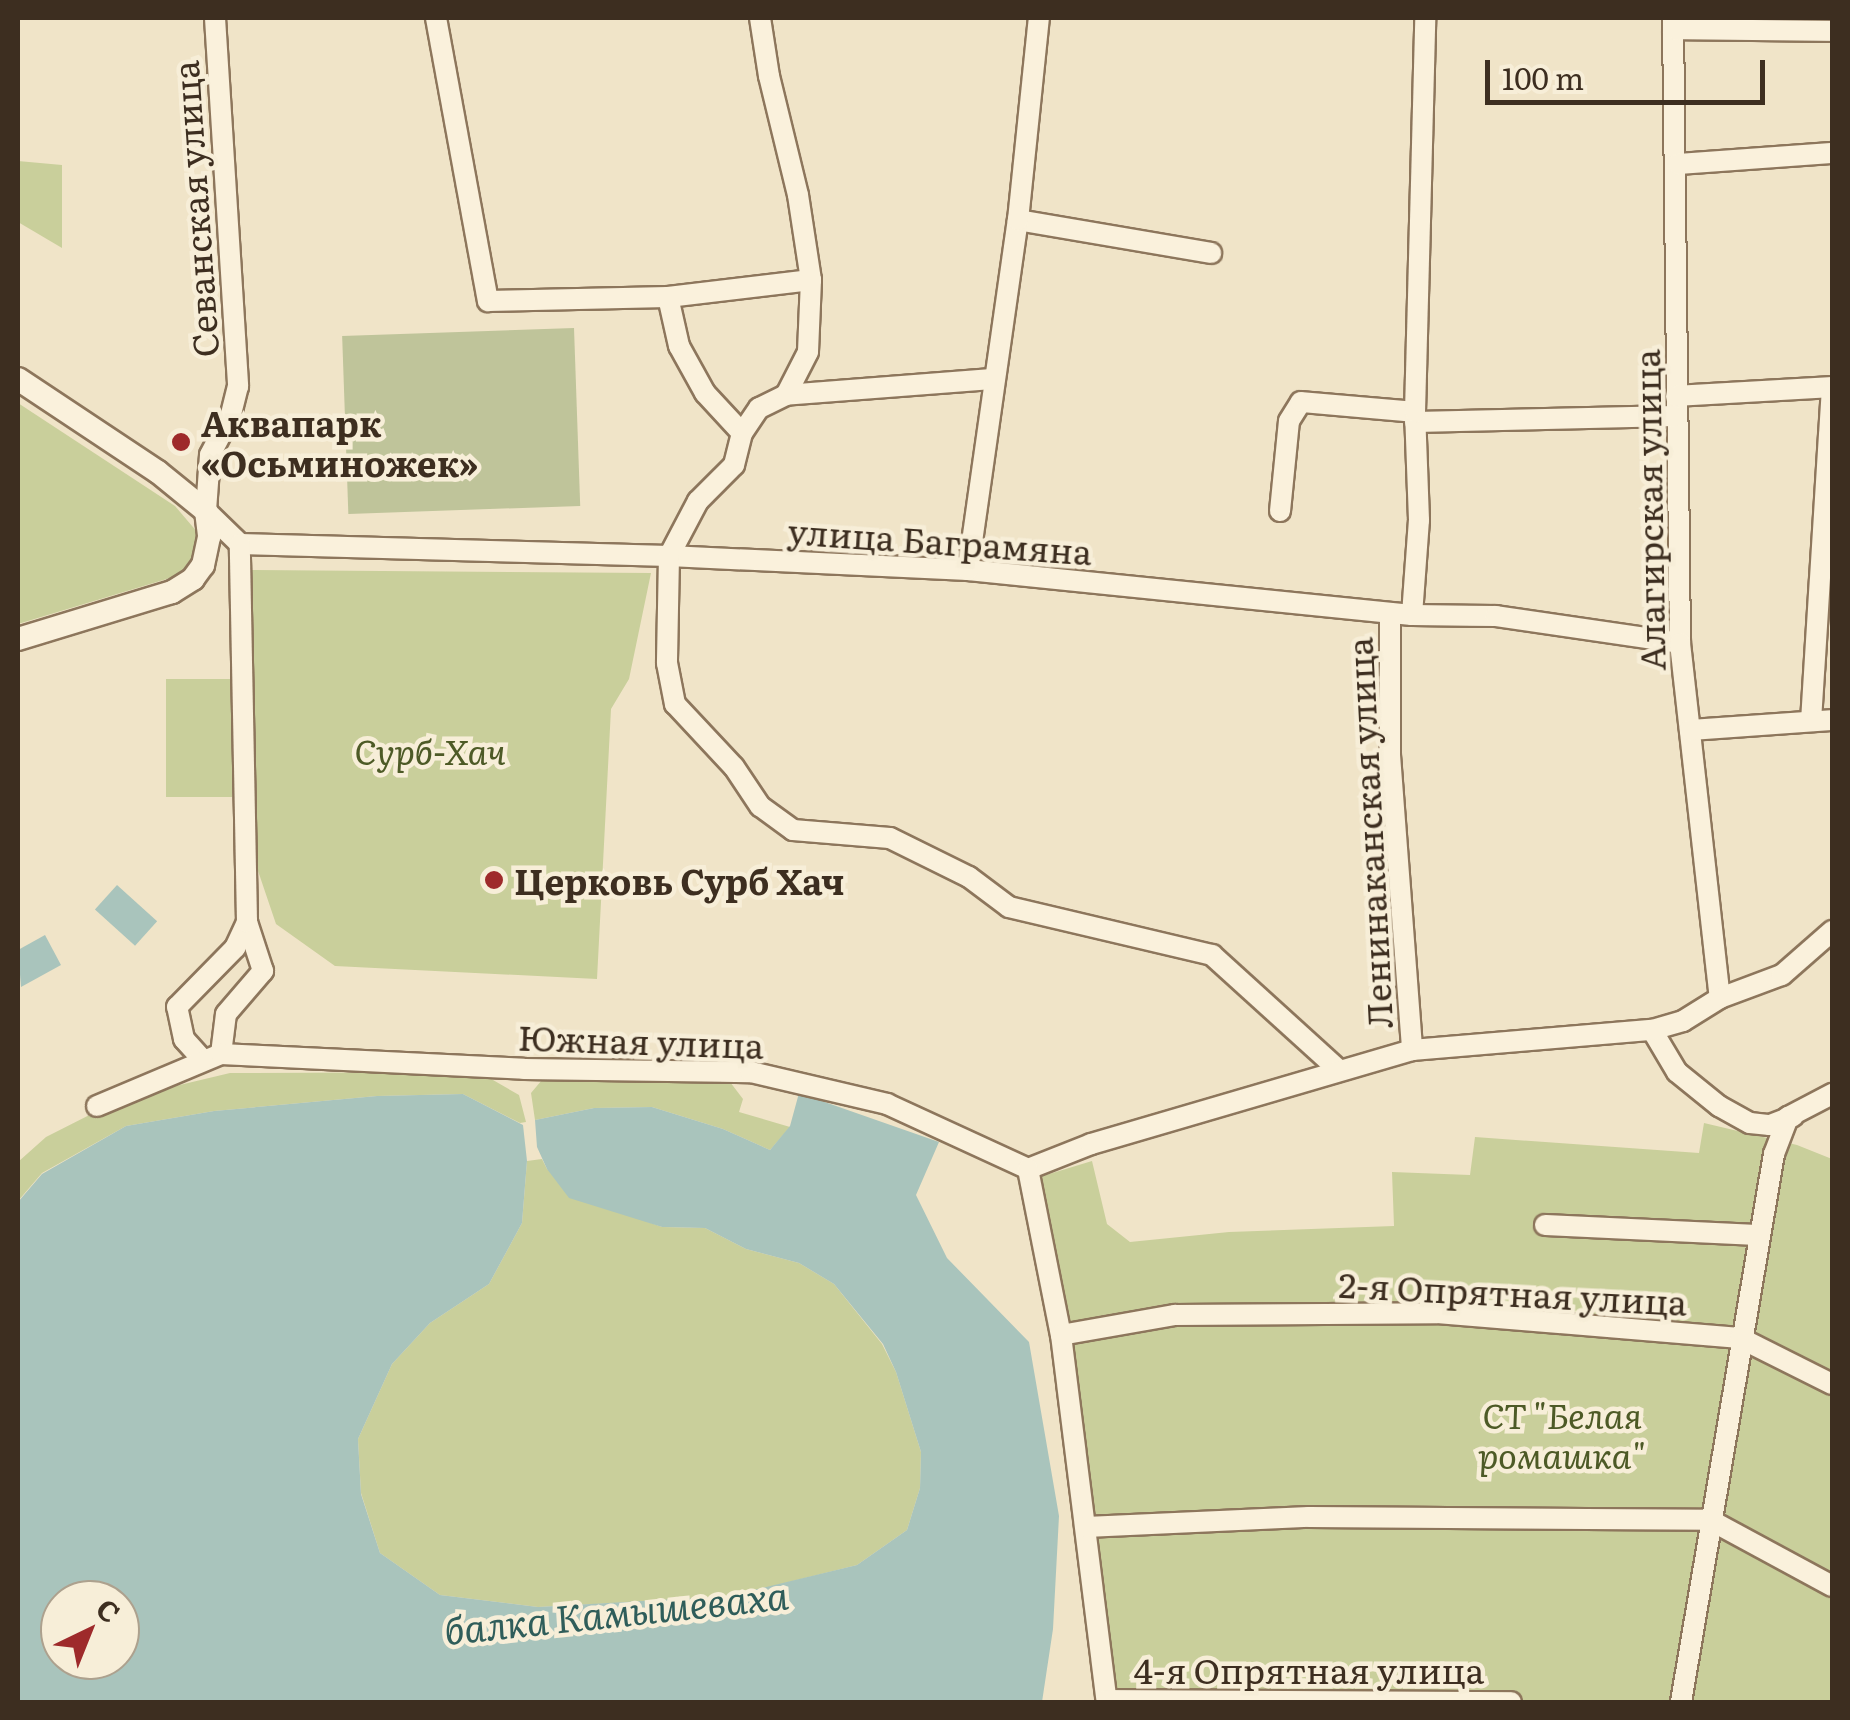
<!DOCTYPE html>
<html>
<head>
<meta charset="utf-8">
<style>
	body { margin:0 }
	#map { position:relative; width:1850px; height:1720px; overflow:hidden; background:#f0e4c8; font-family:Literata,serif }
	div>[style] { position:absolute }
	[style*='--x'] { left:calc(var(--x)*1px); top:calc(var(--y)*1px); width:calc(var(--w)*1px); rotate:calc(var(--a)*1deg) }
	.green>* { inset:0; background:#c9cf9b; transform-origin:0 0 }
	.cemetery>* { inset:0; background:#bfc49a; transform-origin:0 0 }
	.water>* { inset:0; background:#a9c4bc; transform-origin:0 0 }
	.roads { filter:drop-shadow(2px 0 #8d765c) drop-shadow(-2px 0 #8d765c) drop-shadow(0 2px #8d765c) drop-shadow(0 -2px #8d765c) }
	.minor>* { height:20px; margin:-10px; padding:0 10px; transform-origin:10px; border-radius:10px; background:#faf1dc }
	.tertiary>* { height:22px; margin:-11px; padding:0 11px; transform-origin:11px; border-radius:11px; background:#faf1dc }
	.dots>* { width:28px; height:28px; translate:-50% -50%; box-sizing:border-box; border:5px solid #f7eed8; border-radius:50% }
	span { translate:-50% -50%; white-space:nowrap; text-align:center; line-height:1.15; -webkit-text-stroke:9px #f7eed8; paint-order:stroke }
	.street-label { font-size:35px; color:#3d2e20 }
	.poi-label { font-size:35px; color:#3d2e20; font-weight:700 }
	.left { translate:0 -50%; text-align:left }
	.park-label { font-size:35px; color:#4d5a26; font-style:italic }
	.water-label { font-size:38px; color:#2f5d5a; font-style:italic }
	.frame { position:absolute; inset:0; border:20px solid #3d2e20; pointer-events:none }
	.north { position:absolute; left:40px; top:1580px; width:100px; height:100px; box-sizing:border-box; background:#f7eed8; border:2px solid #ada18e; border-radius:50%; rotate:43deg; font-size:28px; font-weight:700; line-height:40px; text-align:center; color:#3d2e20 }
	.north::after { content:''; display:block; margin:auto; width:35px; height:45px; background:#9e2a2b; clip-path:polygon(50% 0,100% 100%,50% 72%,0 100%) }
	.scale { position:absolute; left:1485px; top:60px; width:280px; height:45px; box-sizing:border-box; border:5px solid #3d2e20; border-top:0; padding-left:12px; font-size:30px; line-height:35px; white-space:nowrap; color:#3d2e20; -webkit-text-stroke:8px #f7eed8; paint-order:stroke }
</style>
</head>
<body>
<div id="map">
	<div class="green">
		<i style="clip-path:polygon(18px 161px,62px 165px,62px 248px,18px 222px)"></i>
		<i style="clip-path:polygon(18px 403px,175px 506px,198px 533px,199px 545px,190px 566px,170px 578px,18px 624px)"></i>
		<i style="clip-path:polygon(251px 570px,651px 573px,629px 679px,611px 709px,597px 979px,335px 966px,276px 924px,256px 865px)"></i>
		<i style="left:166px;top:679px;width:66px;height:118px"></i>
		<i style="clip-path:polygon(479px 1072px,519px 1095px,526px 1122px,520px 1123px,463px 1094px,377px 1096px,214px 1111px,126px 1126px,42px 1173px,18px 1201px,18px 1162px,46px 1137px,121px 1099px,230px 1073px)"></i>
		<i style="clip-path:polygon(547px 1074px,727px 1078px,743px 1099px,739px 1112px,790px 1127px,770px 1150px,723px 1129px,652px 1107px,594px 1108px,535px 1120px,531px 1093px)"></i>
		<i style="clip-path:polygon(1704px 1123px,1797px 1145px,1832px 1159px,1832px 1702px,1112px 1702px,1036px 1178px,1092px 1161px,1107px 1224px,1130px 1242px,1229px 1232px,1394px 1226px,1392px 1172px,1470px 1175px,1475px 1137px,1699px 1153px)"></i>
		<i style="clip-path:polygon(542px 1159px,547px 1169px,621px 1212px,662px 1227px,705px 1228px,746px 1249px,799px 1263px,834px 1284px,882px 1344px,896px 1372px,921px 1452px,920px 1488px,907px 1530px,857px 1565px,729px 1597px,538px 1607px,440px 1595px,380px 1553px,361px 1493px,358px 1439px,392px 1364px,430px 1323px,489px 1284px,522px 1223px,527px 1161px)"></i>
	</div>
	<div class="cemetery">
		<i style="left:574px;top:328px;width:178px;height:232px;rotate:88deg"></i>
	</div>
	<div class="water">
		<i style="left:117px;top:885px;width:54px;height:33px;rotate:42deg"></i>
		<i style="clip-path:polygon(45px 935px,61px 965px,21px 987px,18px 950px)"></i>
		<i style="clip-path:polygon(evenodd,799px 1093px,939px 1142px,916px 1195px,947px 1258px,1029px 1342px,1059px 1516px,1053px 1629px,1042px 1702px,18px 1702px,18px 1202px,42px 1174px,126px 1126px,214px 1111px,377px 1096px,463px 1094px,523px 1125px,527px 1161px,522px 1223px,489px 1284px,430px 1323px,392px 1364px,358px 1439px,361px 1494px,380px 1553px,440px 1595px,538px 1607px,729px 1596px,857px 1565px,907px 1530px,920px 1488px,921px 1452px,896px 1372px,883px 1344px,834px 1284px,799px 1263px,746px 1249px,705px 1228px,662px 1227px,569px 1198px,547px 1169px,537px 1147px,535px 1120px,594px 1108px,652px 1107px,723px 1129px,770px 1150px,790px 1126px,799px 1093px,60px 1600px,120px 1600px,120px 1660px,60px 1660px,60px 1600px)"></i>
	</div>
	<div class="roads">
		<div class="minor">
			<i style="--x:215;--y:18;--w:369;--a:86.4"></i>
			<i style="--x:238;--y:386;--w:32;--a:104"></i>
			<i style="--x:230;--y:417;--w:43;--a:117.8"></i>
			<i style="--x:210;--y:455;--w:56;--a:94.1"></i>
			<i style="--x:206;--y:511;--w:47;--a:44.1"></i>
			<i style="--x:240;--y:544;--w:429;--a:1.6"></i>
			<i style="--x:669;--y:556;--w:299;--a:2.7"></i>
			<i style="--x:968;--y:570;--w:446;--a:5.8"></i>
			<i style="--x:1412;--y:615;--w:84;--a:0.7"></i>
			<i style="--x:1496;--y:616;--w:186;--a:8.3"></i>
			<i style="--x:436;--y:18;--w:288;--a:79.6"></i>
			<i style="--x:488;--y:301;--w:180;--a:-1.3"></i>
			<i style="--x:668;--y:297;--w:144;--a:-6.8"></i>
			<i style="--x:760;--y:18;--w:59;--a:81.2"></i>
			<i style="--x:769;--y:76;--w:122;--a:76.3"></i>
			<i style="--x:798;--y:195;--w:86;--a:81.3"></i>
			<i style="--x:811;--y:280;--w:72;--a:92.4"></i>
			<i style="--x:808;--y:352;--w:48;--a:117.1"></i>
			<i style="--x:1673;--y:18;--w:625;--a:89.36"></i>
			<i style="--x:1680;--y:643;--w:357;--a:83.6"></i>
			<i style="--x:1673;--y:29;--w:159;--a:0.7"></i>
			<i style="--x:1678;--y:164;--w:154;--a:-4.1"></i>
			<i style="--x:1018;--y:220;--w:196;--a:9.7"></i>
			<i style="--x:668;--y:297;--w:50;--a:77.3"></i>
			<i style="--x:679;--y:346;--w:54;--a:61"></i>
			<i style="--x:705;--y:393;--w:54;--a:47.2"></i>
			<i style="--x:992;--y:379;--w:207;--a:175.6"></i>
			<i style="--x:786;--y:395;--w:30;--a:154"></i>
			<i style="--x:759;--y:408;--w:30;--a:124"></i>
			<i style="--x:742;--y:433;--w:33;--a:104"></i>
			<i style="--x:734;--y:465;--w:51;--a:135"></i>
			<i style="--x:698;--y:501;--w:62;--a:117.8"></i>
			<i style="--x:669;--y:556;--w:107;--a:91.1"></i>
			<i style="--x:667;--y:663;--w:42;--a:79"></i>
			<i style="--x:675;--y:704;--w:86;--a:46.9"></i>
			<i style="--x:734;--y:767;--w:47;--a:56.3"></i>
			<i style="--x:760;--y:806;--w:41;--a:36"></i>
			<i style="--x:793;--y:830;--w:97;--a:4.7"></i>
			<i style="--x:890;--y:838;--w:88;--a:26.3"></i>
			<i style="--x:969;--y:877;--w:50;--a:36.9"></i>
			<i style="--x:1009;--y:907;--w:209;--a:13.3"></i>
			<i style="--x:1212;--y:955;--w:171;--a:42.2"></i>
			<i style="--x:1676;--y:396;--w:156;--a:-3.3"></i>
			<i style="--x:1415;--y:422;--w:261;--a:-1.3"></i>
			<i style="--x:1280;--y:511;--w:90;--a:-84.3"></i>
			<i style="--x:1289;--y:421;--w:22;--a:-58"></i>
			<i style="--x:1301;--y:402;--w:114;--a:5"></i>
			<i style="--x:968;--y:570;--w:354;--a:-81.9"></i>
			<i style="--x:1018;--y:220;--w:203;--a:-84.1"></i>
			<i style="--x:1390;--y:613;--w:142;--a:90"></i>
			<i style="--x:1390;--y:755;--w:296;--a:85.7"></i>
			<i style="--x:1412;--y:615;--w:95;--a:-85.8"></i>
			<i style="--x:1419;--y:520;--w:108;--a:-92.1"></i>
			<i style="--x:1415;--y:412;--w:394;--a:-88.5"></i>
			<i style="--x:1811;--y:721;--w:334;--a:-86.4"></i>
			<i style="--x:1690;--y:730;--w:142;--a:-4"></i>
			<i style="--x:1652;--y:1030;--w:49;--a:59.2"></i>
			<i style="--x:1677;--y:1072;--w:54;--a:39"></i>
			<i style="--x:1719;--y:1106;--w:35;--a:29"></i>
			<i style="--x:1750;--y:1123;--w:20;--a:6"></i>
			<i style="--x:1770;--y:1125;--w:25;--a:-21"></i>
			<i style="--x:221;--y:1054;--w:40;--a:-82.9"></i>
			<i style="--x:226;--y:1014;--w:57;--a:-49.3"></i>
			<i style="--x:263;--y:971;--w:52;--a:-108.1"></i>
			<i style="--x:202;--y:1059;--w:27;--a:-132"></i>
			<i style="--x:184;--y:1039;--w:33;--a:-102"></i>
			<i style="--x:177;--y:1007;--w:83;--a:-45.5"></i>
			<i style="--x:235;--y:948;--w:29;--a:-65"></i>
			<i style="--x:247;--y:922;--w:378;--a:-91.1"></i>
			<i style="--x:97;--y:1106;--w:134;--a:-22.8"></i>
			<i style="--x:221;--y:1054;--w:303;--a:2.8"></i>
			<i style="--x:524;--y:1069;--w:227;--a:0.8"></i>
			<i style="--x:751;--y:1072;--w:140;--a:13.2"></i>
			<i style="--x:887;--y:1104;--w:155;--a:24.7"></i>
			<i style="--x:1028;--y:1169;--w:68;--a:-21.6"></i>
			<i style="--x:1091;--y:1144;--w:334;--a:-16.3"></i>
			<i style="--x:1412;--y:1050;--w:241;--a:-4.8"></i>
			<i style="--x:1652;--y:1030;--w:32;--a:-16"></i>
			<i style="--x:1683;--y:1021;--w:44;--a:-31.9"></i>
			<i style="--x:1720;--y:998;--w:66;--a:-20.4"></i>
			<i style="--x:1782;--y:975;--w:67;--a:-41.3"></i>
			<i style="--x:1028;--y:1169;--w:169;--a:78.8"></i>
			<i style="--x:1061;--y:1335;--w:370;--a:82.9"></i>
			<i style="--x:1545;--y:1225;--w:213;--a:2.7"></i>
			<i style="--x:1061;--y:1335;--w:116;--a:-10"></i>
			<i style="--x:1175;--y:1315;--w:262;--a:-0.4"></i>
			<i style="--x:1437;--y:1313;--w:304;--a:4.7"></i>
			<i style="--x:1740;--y:1338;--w:103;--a:26.6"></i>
			<i style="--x:1086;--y:1527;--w:223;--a:-2.6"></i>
			<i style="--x:1309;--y:1517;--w:401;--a:0.4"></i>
			<i style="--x:1710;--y:1520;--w:139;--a:28.4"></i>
			<i style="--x:1107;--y:1700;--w:404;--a:0.3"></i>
			<i style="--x:1681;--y:1702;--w:556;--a:-80.37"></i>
			<i style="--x:1774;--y:1154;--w:40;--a:-69"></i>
			<i style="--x:1788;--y:1117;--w:50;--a:-27.6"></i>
		</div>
		<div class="tertiary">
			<i style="--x:18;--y:379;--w:168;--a:33.6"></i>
			<i style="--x:158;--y:472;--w:62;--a:39.1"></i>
			<i style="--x:206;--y:511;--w:26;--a:83"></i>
			<i style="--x:209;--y:537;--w:29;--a:102"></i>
			<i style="--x:203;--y:565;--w:17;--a:126"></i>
			<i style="--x:193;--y:579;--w:25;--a:148"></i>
			<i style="--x:172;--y:592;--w:161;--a:163"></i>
		</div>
	</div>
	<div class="dots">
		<i style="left:181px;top:442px;background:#9e2a2b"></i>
		<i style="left:494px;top:880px;background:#9e2a2b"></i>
	</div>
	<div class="street-label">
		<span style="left:194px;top:209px;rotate:-94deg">Севанская улица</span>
		<span style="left:1648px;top:510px;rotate:-91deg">Алагирская улица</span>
		<span style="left:940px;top:540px;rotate:4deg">улица Баграмяна</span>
		<span style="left:1368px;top:833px;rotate:-93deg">Ленинаканская улица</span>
		<span style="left:641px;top:1040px;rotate:2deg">Южная улица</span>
		<span style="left:1513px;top:1292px;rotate:3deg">2-я Опрятная улица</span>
		<span style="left:1309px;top:1669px">4-я Опрятная улица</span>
	</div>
	<div class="poi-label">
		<span class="left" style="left:201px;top:442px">Аквапарк<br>«Осьминожек»</span>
		<span class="left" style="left:514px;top:880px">Церковь Сурб Хач</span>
	</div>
	<div class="park-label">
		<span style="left:430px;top:750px">Сурб-Хач</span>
		<span style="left:1562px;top:1434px">СТ "Белая<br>ромашка"</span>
	</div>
	<div class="water-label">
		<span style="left:616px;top:1611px;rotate:-6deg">балка Камышеваха</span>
	</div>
	<div class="frame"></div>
	<div class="north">С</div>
	<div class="scale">100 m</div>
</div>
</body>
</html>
